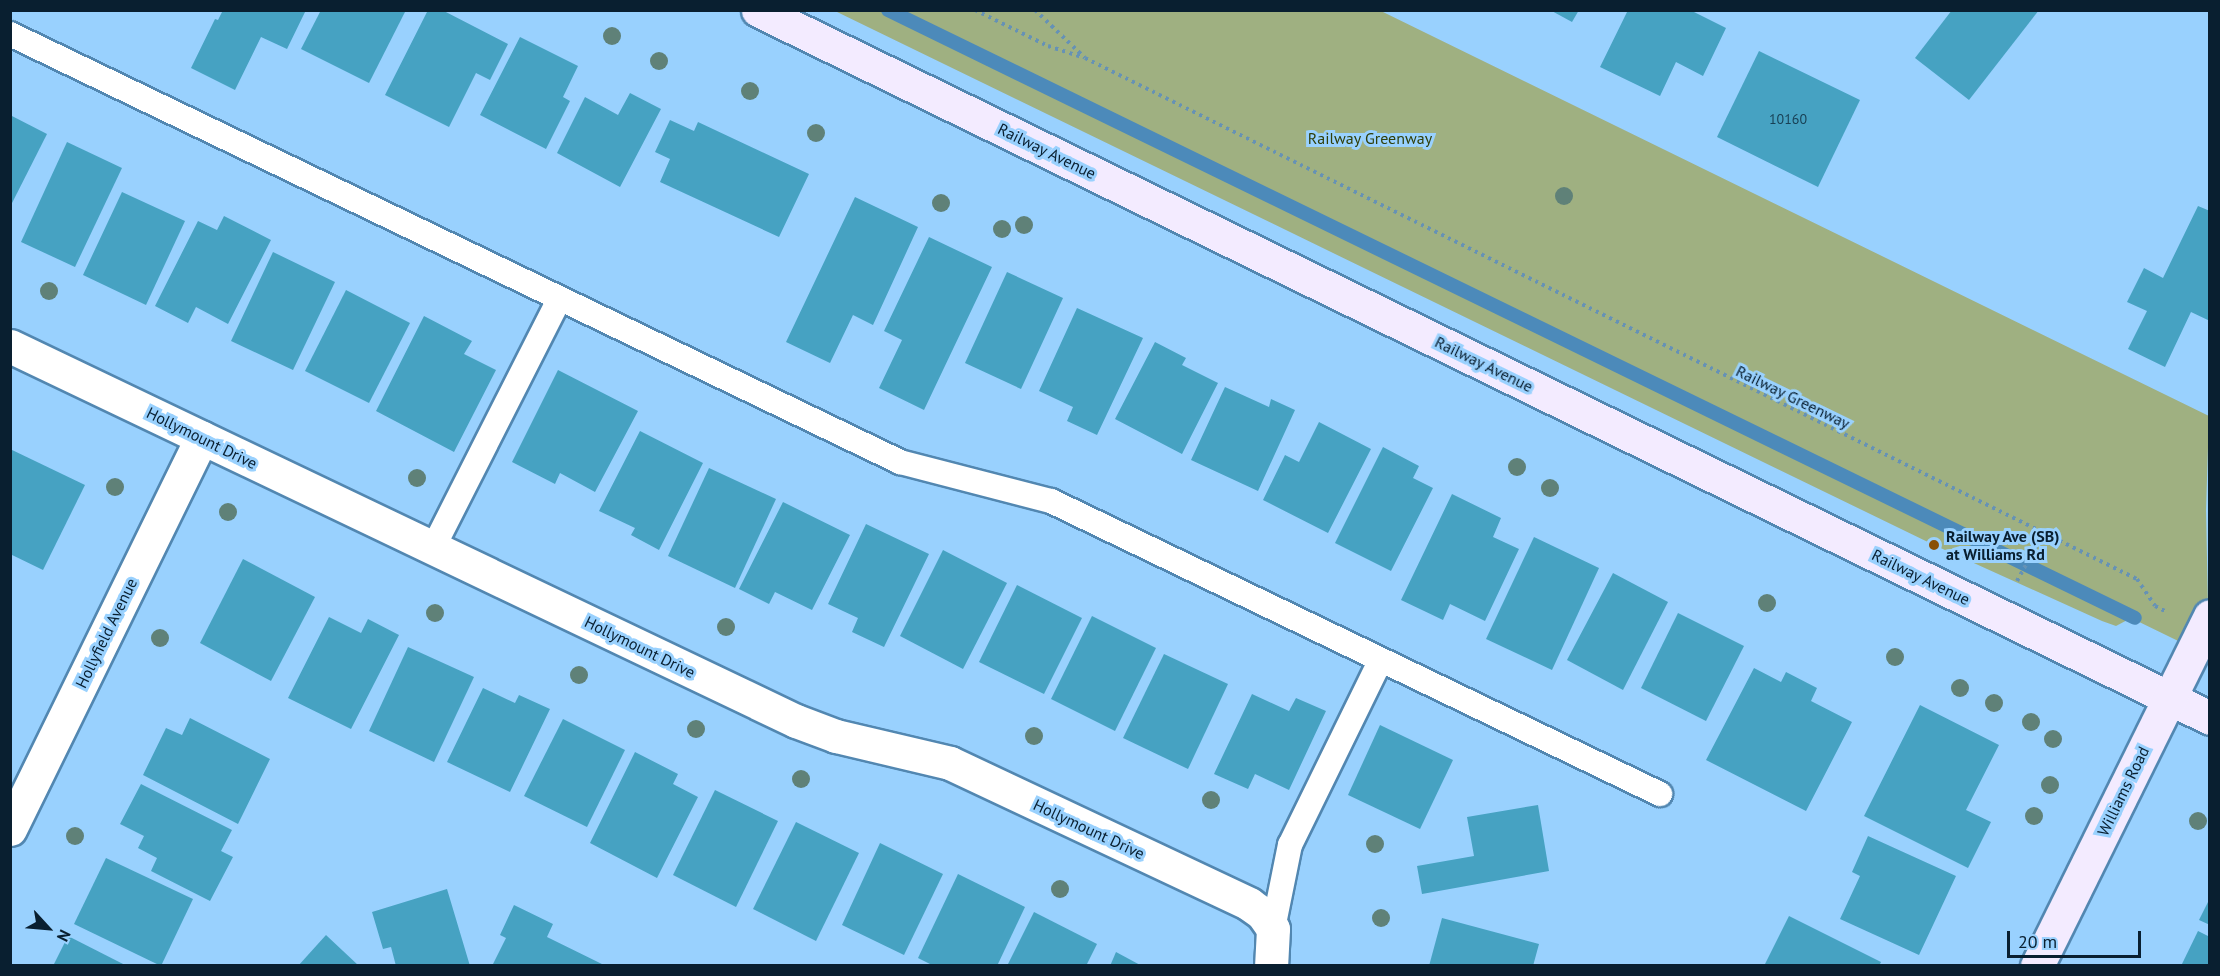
<!DOCTYPE html>
<style>
body{margin:0}
#map{position:relative;width:2220px;height:976px;overflow:hidden;background:#99d1fe;font-family:"PT Sans",sans-serif}
div>[style]{position:absolute}
[style*='--x']{left:calc(var(--x)*1px);top:calc(var(--y)*1px);width:calc(var(--w)*1px);rotate:calc(var(--a)*1deg)}
.green>*{inset:0;background:#9fb081}
.stream>*{height:14px;margin:-7px;padding:0 7px;transform-origin:7px;border-radius:7px;background:#4c8aba}
.building>*{inset:0;background:#46a2c2}
.path>*{height:4px;margin-top:-2px;transform-origin:0;background:repeating-linear-gradient(90deg,#6692b5 0 3px,transparent 0 7.5px)}
.roads{filter:drop-shadow(2px 0 #5287b1) drop-shadow(-2px 0 #5287b1) drop-shadow(0 2px #5287b1) drop-shadow(0 -2px #5287b1)}
.lane>*{height:24px;margin:-12px;padding:0 12px;transform-origin:12px;border-radius:12px;background:#fff}
.street>*{height:33px;margin:-16.5px;padding:0 16.5px;transform-origin:16.5px;border-radius:16.5px;background:#fff}
.secondary>*{height:33px;margin:-16.5px;padding:0 16.5px;transform-origin:16.5px;border-radius:16.5px;background:#f3ebff}
.trees>*{width:18px;height:18px;margin:-9px;border-radius:50%;background:#5f8178}
.dots>*{width:16px;height:16px;translate:-50% -50%;box-sizing:border-box;border:3px solid #99d1fe;border-radius:50%}
span{translate:-50% -50%;white-space:nowrap;text-align:center;line-height:1.15;-webkit-text-stroke:6px #99d1fe;paint-order:stroke}
.number-label{font-size:14px;color:#184054}
.number-label span{-webkit-text-stroke-width:0}
.park-label{font-size:16px;color:#303f0a}
.street-label{font-size:16px;color:#091f30}
.poi-label{font-size:16px;color:#091f30;font-weight:700}
.left{translate:0 -50%;text-align:left}
.frame{position:absolute;inset:0;border:12px solid #091f30;pointer-events:none}
.north{position:absolute;left:18px;top:898px;width:60px;height:60px;-webkit-text-stroke:4px #99d1fe;paint-order:stroke;rotate:116deg;font-size:16px;font-weight:700;line-height:24px;text-align:center;color:#091f30}
.north::after{content:'';display:block;margin:auto;width:21px;height:27px;background:#091f30;clip-path:polygon(50% 0,100% 100%,50% 72%,0 100%)}
.scale{position:absolute;left:2007px;top:931px;width:134px;height:27px;box-sizing:border-box;border:3px solid #091f30;border-top:0;padding-left:8px;font-size:18px;line-height:21px;white-space:nowrap;color:#091f30;-webkit-text-stroke:4px #99d1fe;paint-order:stroke}
</style>
<div id="map">
<div class="green">
<div style="clip-path:polygon(835px 11px,1381px 11px,2209px 416px,2206px 510px,2209px 656px,2131px 618px,2116px 626px,2102px 621px,1934px 545px)"></div>
</div>
<div class="stream">
<div style="--x:888;--y:10;--w:1387;--a:25.99"></div>
</div>
<div class="building">
<div style="clip-path:polygon(223px 10px,306px 10px,287px 49px,261px 37px,235px 90px,191px 68px,215px 19px,218px 20px)"></div>
<div style="clip-path:polygon(321px 10px,406px 10px,369px 83px,301px 49px)"></div>
<div style="clip-path:polygon(428px 10px,442px 10px,508px 44px,490px 80px,476px 73px,449px 127px,385px 95px)"></div>
<div style="clip-path:polygon(1550px 10px,1579px 10px,1572px 22px)"></div>
<div style="clip-path:polygon(1628px 10px,1690px 10px,1726px 28px,1703px 76px,1676px 62px,1660px 96px,1600px 67px)"></div>
<div style="clip-path:polygon(1952px 10px,2039px 10px,1969px 100px,1915px 58px)"></div>
<div style="clip-path:polygon(520px 37px,578px 66px,563px 97px,570px 101px,546px 149px,480px 115px)"></div>
<div style="clip-path:polygon(1759px 51px,1860px 100px,1818px 187px,1717px 137px)"></div>
<div style="clip-path:polygon(630px 93px,661px 109px,620px 187px,557px 153px,585px 97px,618px 115px)"></div>
<div style="clip-path:polygon(10px 115px,47px 134px,10px 207px)"></div>
<div style="clip-path:polygon(670px 120px,694px 131px,698px 122px,809px 174px,779px 237px,660px 182px,670px 159px,655px 152px)"></div>
<div style="clip-path:polygon(67px 142px,122px 168px,75px 267px,21px 242px)"></div>
<div style="clip-path:polygon(122px 192px,185px 221px,146px 305px,83px 275px)"></div>
<div style="clip-path:polygon(855px 197px,918px 227px,873px 325px,853px 315px,830px 363px,786px 342px)"></div>
<div style="clip-path:polygon(2198px 206px,2210px 211px,2210px 321px,2191px 312px,2165px 367px,2128px 349px,2147px 311px,2127px 302px,2144px 268px,2163px 278px)"></div>
<div style="clip-path:polygon(224px 216px,271px 240px,228px 324px,196px 307px,188px 323px,155px 306px,198px 221px,217px 230px)"></div>
<div style="clip-path:polygon(929px 237px,992px 267px,924px 410px,879px 388px,902px 340px,884px 331px)"></div>
<div style="clip-path:polygon(273px 252px,335px 282px,293px 370px,231px 341px)"></div>
<div style="clip-path:polygon(1007px 272px,1063px 298px,1021px 389px,965px 363px)"></div>
<div style="clip-path:polygon(346px 290px,410px 323px,369px 403px,305px 371px)"></div>
<div style="clip-path:polygon(1077px 308px,1143px 338px,1097px 435px,1067px 421px,1073px 407px,1039px 391px)"></div>
<div style="clip-path:polygon(424px 316px,472px 341px,464px 354px,496px 370px,454px 452px,376px 411px)"></div>
<div style="clip-path:polygon(1155px 342px,1186px 358px,1182px 365px,1218px 383px,1182px 454px,1115px 419px)"></div>
<div style="clip-path:polygon(558px 370px,638px 411px,595px 492px,560px 473px,555px 484px,512px 462px)"></div>
<div style="clip-path:polygon(1225px 387px,1269px 407px,1271px 399px,1295px 410px,1258px 491px,1191px 460px)"></div>
<div style="clip-path:polygon(1319px 422px,1371px 449px,1328px 533px,1263px 500px,1285px 455px,1299px 462px)"></div>
<div style="clip-path:polygon(640px 431px,703px 463px,659px 550px,631px 535px,635px 528px,599px 511px)"></div>
<div style="clip-path:polygon(1383px 447px,1419px 466px,1413px 478px,1433px 488px,1391px 571px,1335px 543px)"></div>
<div style="clip-path:polygon(10px 449px,85px 485px,43px 570px,10px 554px)"></div>
<div style="clip-path:polygon(709px 468px,776px 499px,735px 588px,668px 556px)"></div>
<div style="clip-path:polygon(1452px 494px,1501px 518px,1493px 537px,1519px 549px,1485px 621px,1450px 604px,1443px 620px,1401px 600px)"></div>
<div style="clip-path:polygon(783px 502px,850px 535px,812px 610px,775px 592px,769px 604px,739px 589px)"></div>
<div style="clip-path:polygon(866px 524px,929px 554px,884px 647px,852px 632px,858px 618px,828px 604px)"></div>
<div style="clip-path:polygon(1534px 537px,1599px 568px,1552px 670px,1486px 639px)"></div>
<div style="clip-path:polygon(943px 550px,1007px 583px,963px 669px,900px 636px)"></div>
<div style="clip-path:polygon(243px 559px,315px 597px,271px 681px,200px 643px)"></div>
<div style="clip-path:polygon(1613px 573px,1668px 602px,1623px 690px,1567px 660px)"></div>
<div style="clip-path:polygon(1017px 585px,1082px 618px,1044px 694px,979px 662px)"></div>
<div style="clip-path:polygon(1678px 613px,1744px 646px,1706px 721px,1641px 688px)"></div>
<div style="clip-path:polygon(1092px 616px,1156px 648px,1115px 731px,1051px 699px)"></div>
<div style="clip-path:polygon(329px 617px,361px 633px,368px 619px,399px 635px,351px 729px,288px 698px)"></div>
<div style="clip-path:polygon(408px 647px,474px 677px,434px 762px,369px 731px)"></div>
<div style="clip-path:polygon(1164px 654px,1228px 684px,1188px 769px,1123px 738px)"></div>
<div style="clip-path:polygon(1754px 668px,1781px 682px,1786px 672px,1817px 688px,1811px 701px,1852px 722px,1806px 811px,1706px 760px)"></div>
<div style="clip-path:polygon(483px 688px,515px 703px,519px 695px,550px 709px,510px 792px,447px 762px)"></div>
<div style="clip-path:polygon(1252px 694px,1289px 711px,1296px 698px,1326px 711px,1289px 790px,1255px 774px,1248px 789px,1214px 774px)"></div>
<div style="clip-path:polygon(1920px 705px,1999px 745px,1966px 810px,1991px 822px,1968px 868px,1864px 816px)"></div>
<div style="clip-path:polygon(190px 718px,270px 759px,238px 824px,143px 775px,166px 728px,182px 735px)"></div>
<div style="clip-path:polygon(563px 719px,625px 750px,587px 827px,524px 796px)"></div>
<div style="clip-path:polygon(1380px 725px,1453px 760px,1420px 829px,1348px 795px)"></div>
<div style="clip-path:polygon(635px 752px,678px 774px,673px 784px,698px 797px,657px 878px,590px 843px)"></div>
<div style="clip-path:polygon(141px 784px,232px 830px,221px 851px,233px 857px,210px 901px,151px 871px,157px 858px,138px 848px,144px 836px,120px 824px)"></div>
<div style="clip-path:polygon(715px 790px,778px 821px,736px 907px,673px 875px)"></div>
<div style="clip-path:polygon(1538px 805px,1549px 871px,1422px 894px,1417px 866px,1474px 856px,1467px 817px)"></div>
<div style="clip-path:polygon(796px 822px,859px 853px,816px 941px,753px 909px)"></div>
<div style="clip-path:polygon(1868px 836px,1956px 876px,1919px 955px,1840px 919px,1860px 876px,1852px 872px)"></div>
<div style="clip-path:polygon(880px 843px,943px 874px,904px 955px,842px 925px)"></div>
<div style="clip-path:polygon(106px 858px,193px 899px,161px 966px,74px 924px)"></div>
<div style="clip-path:polygon(958px 874px,1025px 907px,997px 966px,934px 966px,918px 958px)"></div>
<div style="clip-path:polygon(447px 889px,470px 966px,396px 966px,391px 947px,383px 949px,372px 912px)"></div>
<div style="clip-path:polygon(2210px 898px,2210px 925px,2199px 920px)"></div>
<div style="clip-path:polygon(514px 905px,553px 924px,547px 937px,606px 966px,492px 966px,506px 938px,500px 935px)"></div>
<div style="clip-path:polygon(1034px 912px,1097px 944px,1086px 966px,1007px 966px)"></div>
<div style="clip-path:polygon(1789px 916px,1881px 962px,1879px 966px,1764px 966px)"></div>
<div style="clip-path:polygon(1442px 918px,1539px 944px,1533px 966px,1429px 966px)"></div>
<div style="clip-path:polygon(2198px 931px,2210px 937px,2210px 966px,2181px 966px)"></div>
<div style="clip-path:polygon(326px 935px,359px 966px,298px 966px)"></div>
<div style="clip-path:polygon(68px 936px,127px 966px,53px 966px)"></div>
<div style="clip-path:polygon(1116px 952px,1142px 966px,1110px 966px)"></div>
</div>
<div class="path">
<div style="--x:975;--y:10;--w:81;--a:26.3"></div>
<div style="--x:1048;--y:46;--w:35;--a:18"></div>
<div style="--x:1035;--y:10;--w:69;--a:43.8"></div>
<div style="--x:1085;--y:58;--w:1174;--a:26.35"></div>
<div style="--x:2137;--y:579;--w:32;--a:56"></div>
<div style="--x:2155;--y:606;--w:13;--a:27"></div>
<div style="--x:2017;--y:581;--w:54;--a:-61"></div>
</div>
<div class="roads">
<div class="lane">
<div style="--x:10;--y:34;--w:988;--a:25.68"></div>
<div style="--x:900;--y:462;--w:156;--a:14.5"></div>
<div style="--x:1051;--y:501;--w:676;--a:25.69"></div>
<div style="--x:433;--y:548;--w:278;--a:-63.1"></div>
<div style="--x:1273;--y:929;--w:86;--a:-78.6"></div>
<div style="--x:1290;--y:845;--w:205;--a:-63.9"></div>
</div>
<div class="street">
<div style="--x:10;--y:346;--w:871;--a:25.51"></div>
<div style="--x:796;--y:721;--w:43;--a:20.6"></div>
<div style="--x:836;--y:736;--w:117;--a:13.3"></div>
<div style="--x:950;--y:763;--w:331;--a:25.2"></div>
<div style="--x:1249;--y:904;--w:16;--a:35"></div>
<div style="--x:1262;--y:913;--w:19;--a:55"></div>
<div style="--x:1273;--y:929;--w:37;--a:93"></div>
<div style="--x:10;--y:829;--w:436;--a:-63.9"></div>
</div>
<div class="secondary">
<div style="--x:758;--y:10;--w:1615;--a:25.99"></div>
<div style="--x:2037;--y:966;--w:390;--a:-63.7"></div>
</div>
</div>
<div class="trees">
<div style="left:612px;top:36px"></div>
<div style="left:659px;top:61px"></div>
<div style="left:750px;top:91px"></div>
<div style="left:816px;top:133px"></div>
<div style="left:1564px;top:196px"></div>
<div style="left:941px;top:203px"></div>
<div style="left:1024px;top:225px"></div>
<div style="left:1002px;top:229px"></div>
<div style="left:49px;top:291px"></div>
<div style="left:1517px;top:467px"></div>
<div style="left:417px;top:478px"></div>
<div style="left:115px;top:487px"></div>
<div style="left:1550px;top:488px"></div>
<div style="left:228px;top:512px"></div>
<div style="left:1767px;top:603px"></div>
<div style="left:435px;top:613px"></div>
<div style="left:726px;top:627px"></div>
<div style="left:160px;top:638px"></div>
<div style="left:1895px;top:657px"></div>
<div style="left:579px;top:675px"></div>
<div style="left:1960px;top:688px"></div>
<div style="left:1994px;top:703px"></div>
<div style="left:2031px;top:722px"></div>
<div style="left:696px;top:729px"></div>
<div style="left:1034px;top:736px"></div>
<div style="left:2053px;top:739px"></div>
<div style="left:801px;top:779px"></div>
<div style="left:2050px;top:785px"></div>
<div style="left:1211px;top:800px"></div>
<div style="left:2034px;top:816px"></div>
<div style="left:2198px;top:821px"></div>
<div style="left:75px;top:836px"></div>
<div style="left:1375px;top:844px"></div>
<div style="left:1060px;top:889px"></div>
<div style="left:1381px;top:918px"></div>
</div>
<div class="dots">
<div style="left:1934px;top:545px;background:#895005"></div>
</div>
<div class="number-label">
<span style="left:1788px;top:119px">10160</span>
</div>
<div class="park-label">
<span style="left:1370px;top:138px">Railway Greenway</span>
</div>
<div class="street-label">
<span style="left:1047px;top:151px;rotate:26deg">Railway Avenue</span>
<span style="left:1484px;top:364px;rotate:26deg">Railway Avenue</span>
<span style="left:1793px;top:397px;rotate:26deg">Railway Greenway</span>
<span style="left:202px;top:438px;rotate:26deg">Hollymount Drive</span>
<span style="left:1921px;top:577px;rotate:26deg">Railway Avenue</span>
<span style="left:106px;top:633px;rotate:-64deg">Hollyfield Avenue</span>
<span style="left:640px;top:647px;rotate:26deg">Hollymount Drive</span>
<span style="left:2123px;top:791px;rotate:-64deg">Williams Road</span>
<span style="left:1089px;top:829px;rotate:25deg">Hollymount Drive</span>
</div>
<div class="poi-label">
<span class="left" style="left:1946px;top:545px">Railway Ave (SB)<br>at Williams Rd</span>
</div>
<div class="frame"></div>
<div class="north">N</div>
<div class="scale">20 m</div>
</div>
